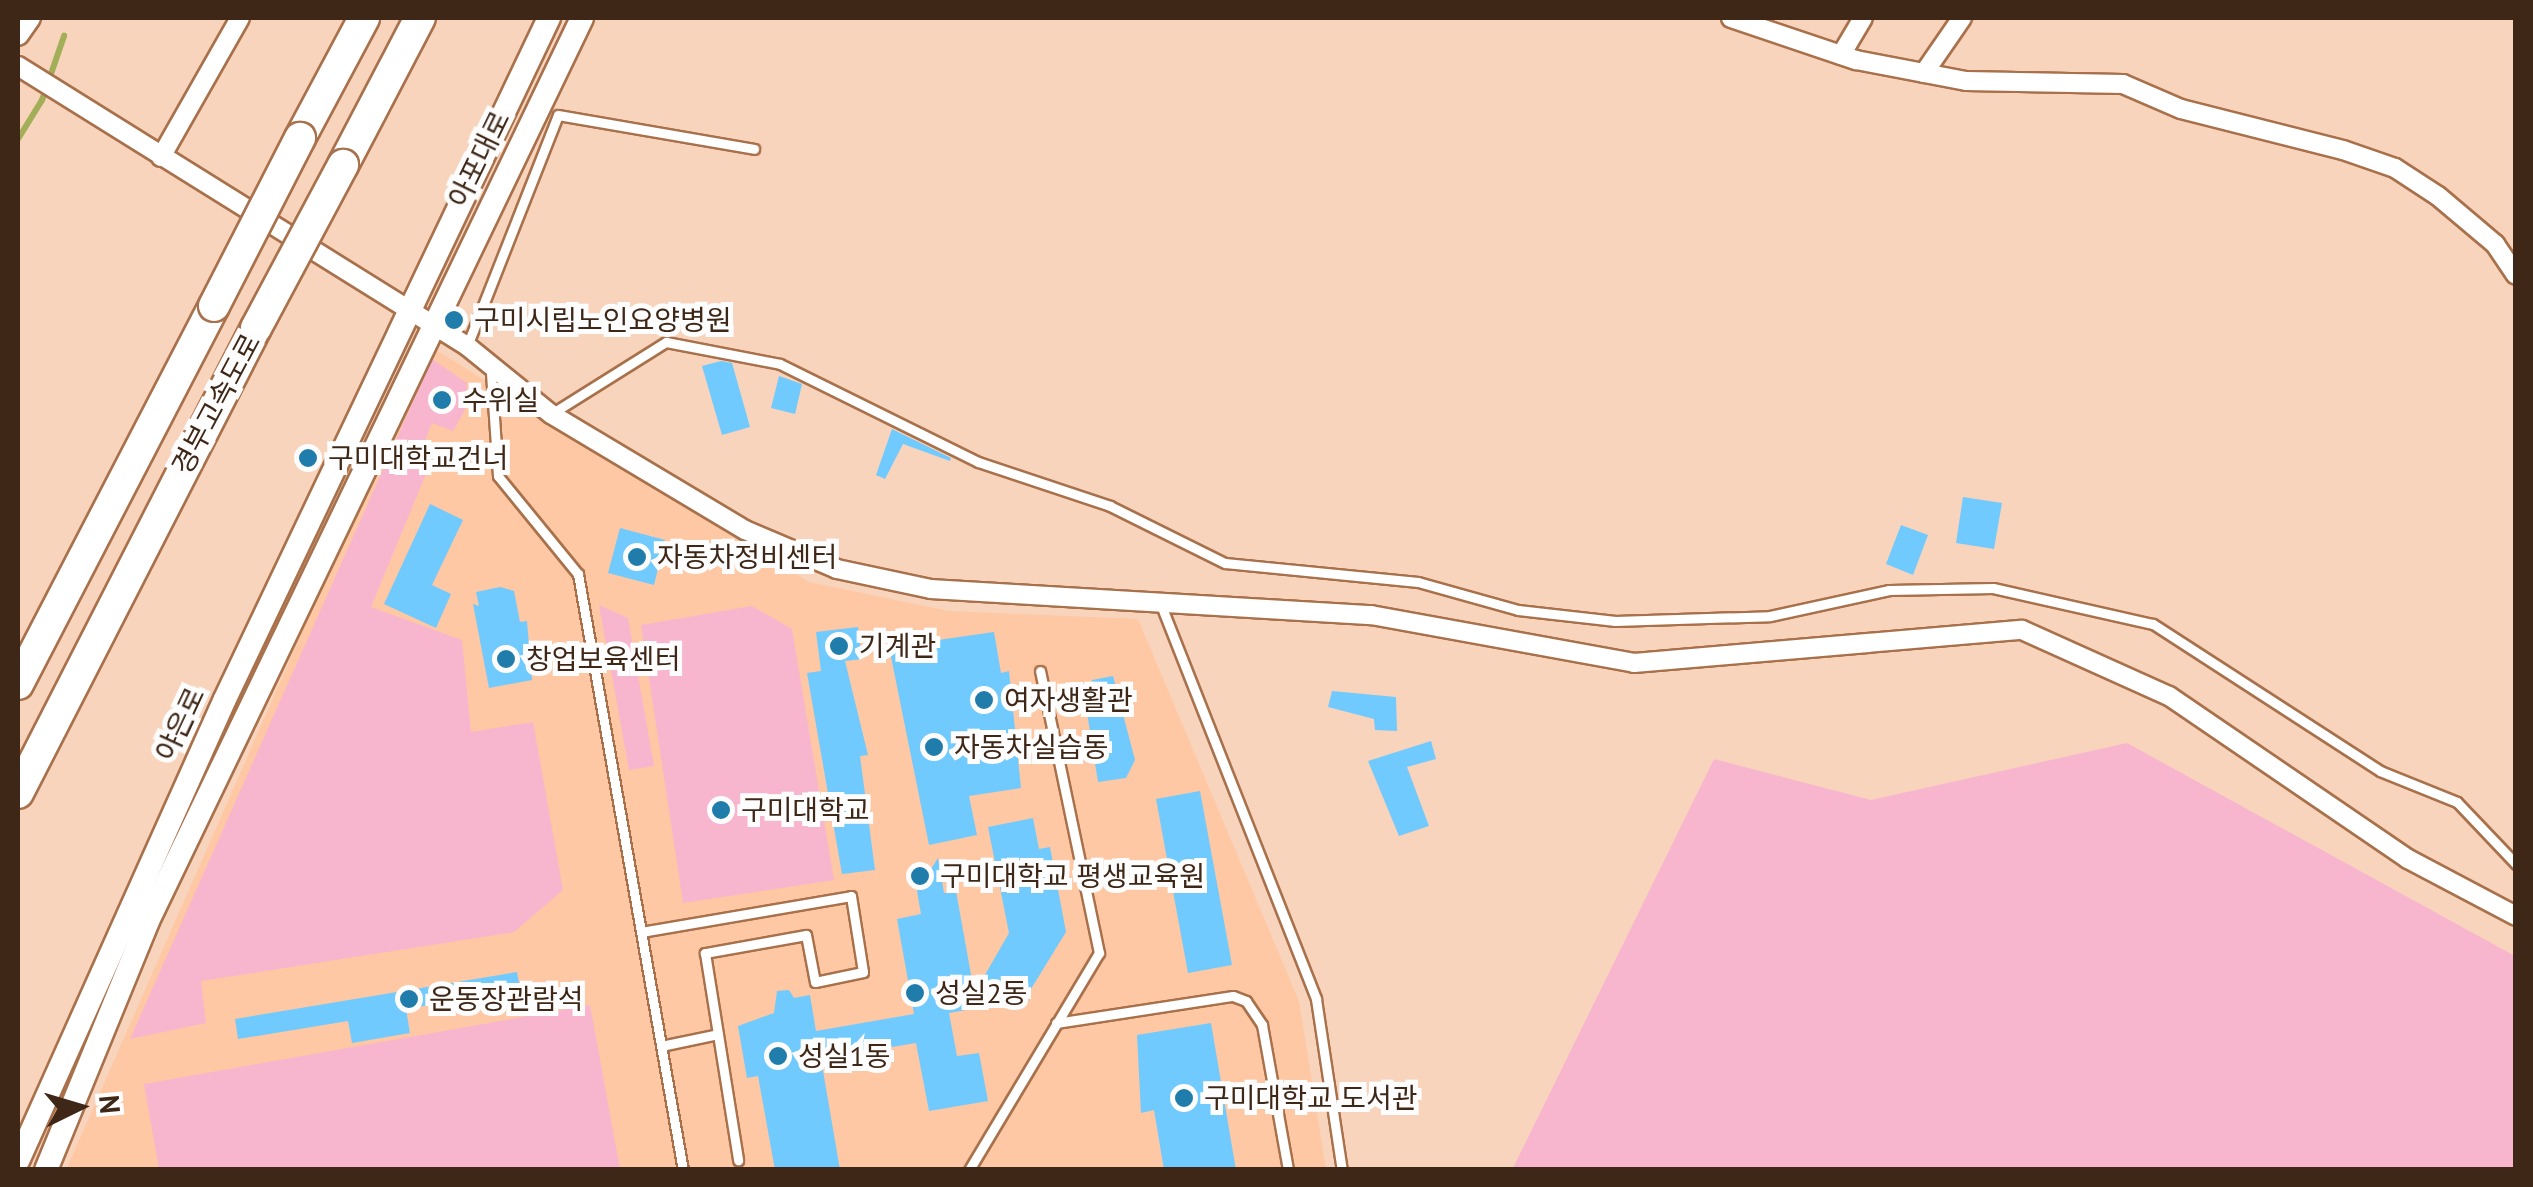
<!DOCTYPE html>
<meta charset="utf-8">
<style>
body{margin:0}
#map{position:relative;width:2533px;height:1187px;overflow:hidden;background:#f9d4bc;font-family:"PT Sans","Noto Sans KR",sans-serif}
div>[style]{position:absolute}
[style*='--x']{left:calc(var(--x)*1px);top:calc(var(--y)*1px);width:calc(var(--w)*1px);rotate:calc(var(--a)*1deg)}
.built>*{inset:0;background:#fdc8a3}
.green>*{inset:0;background:#f8b6ce}
.stream>*{height:6px;margin:-3px;padding:0 3px;transform-origin:3px;border-radius:3px;background:#a3af58}
.building>*{inset:0;background:#70cafe}
.roads{filter:drop-shadow(2px 0 #a8714b) drop-shadow(-2px 0 #a8714b) drop-shadow(0 2px #a8714b) drop-shadow(0 -2px #a8714b)}
.service>*{height:9px;margin:-4.5px;padding:0 4.5px;transform-origin:4.5px;border-radius:4.5px;background:#fff}
.minor>*{height:18px;margin:-9px;padding:0 9px;transform-origin:9px;border-radius:9px;background:#fff}
.tertiary>*{height:20px;margin:-10px;padding:0 10px;transform-origin:10px;border-radius:10px;background:#fff}
.secondary>*{height:22px;margin:-11px;padding:0 11px;transform-origin:11px;border-radius:11px;background:#fff}
.motorway>*{height:30px;margin:-15px;padding:0 15px;transform-origin:15px;border-radius:15px;background:#fff}
.bridges{filter:drop-shadow(2px 0 #a8714b) drop-shadow(-2px 0 #a8714b) drop-shadow(0 2px #a8714b) drop-shadow(0 -2px #a8714b)}
.motorway-bridge>*{height:30px;margin:-15px;padding:0 15px;transform-origin:15px;border-radius:15px;background:#fff}
.dots>*{width:28px;height:28px;translate:-50% -50%;box-sizing:border-box;border:5px solid #fdfdfd;border-radius:50%}
span{translate:-50% -50%;white-space:nowrap;text-align:center;line-height:1.15;-webkit-text-stroke:10px #fdfdfd;paint-order:stroke}
.street-label{font-size:28px;color:#3e2717}
.poi-label{font-size:28px;color:#3e2717}
.left{translate:0 -50%;text-align:left}
.frame{position:absolute;inset:0;border:20px solid #3e2717;pointer-events:none}
.north{position:absolute;left:30px;top:1057px;width:100px;height:100px;-webkit-text-stroke:8px #fdfdfd;paint-order:stroke;rotate:85deg;font-size:28px;font-weight:700;line-height:40px;text-align:center;color:#3e2717}
.north::after{content:'';display:block;margin:auto;width:35px;height:45px;background:#3e2717;clip-path:polygon(50% 0,100% 100%,50% 72%,0 100%)}
</style>
<div id="map">
<div class="built">
<div style="clip-path:polygon(428px 345px,809px 582px,949px 611px,1138px 619px,1299px 1001px,1326px 1169px,66px 1170px)"></div>
</div>
<div class="green">
<div style="clip-path:polygon(432px 359px,467px 383px,465px 410px,453px 431px,432px 423px,418px 459px,428px 469px,371px 607px,462px 640px,471px 732px,533px 722px,563px 890px,514px 932px,201px 981px,206px 1023px,130px 1039px)"></div>
<div style="clip-path:polygon(599px 605px,628px 618px,654px 766px,629px 770px)"></div>
<div style="clip-path:polygon(752px 606px,792px 629px,834px 880px,683px 903px,641px 625px)"></div>
<div style="clip-path:polygon(2127px 743px,2515px 956px,2515px 1169px,1513px 1168px,1714px 759px,1871px 800px)"></div>
<div style="clip-path:polygon(590px 1005px,620px 1169px,159px 1169px,144px 1084px)"></div>
</div>
<div class="stream">
<div style="--x:18;--y:139;--w:46;--a:-58.4"></div>
<div style="--x:42;--y:100;--w:68;--a:-71"></div>
</div>
<div class="building">
<div style="clip-path:polygon(721px 361px,732px 363px,750px 427px,722px 435px,702px 366px)"></div>
<div style="clip-path:polygon(779px 376px,802px 384px,795px 414px,771px 408px)"></div>
<div style="clip-path:polygon(892px 429px,951px 458px,950px 461px,903px 444px,885px 479px,876px 475px)"></div>
<div style="clip-path:polygon(1963px 497px,2002px 503px,1994px 549px,1956px 543px)"></div>
<div style="clip-path:polygon(430px 504px,463px 520px,432px 585px,451px 594px,436px 628px,384px 604px)"></div>
<div style="clip-path:polygon(1901px 525px,1928px 535px,1913px 575px,1886px 564px)"></div>
<div style="clip-path:polygon(620px 528px,665px 540px,654px 585px,608px 573px)"></div>
<div style="clip-path:polygon(500px 587px,514px 591px,520px 622px,527px 621px,532px 680px,489px 688px,473px 604px,479px 606px,476px 592px)"></div>
<div style="clip-path:polygon(858px 627px,862px 659px,845px 661px,868px 755px,860px 756px,875px 870px,842px 874px,807px 673px,821px 671px,816px 632px)"></div>
<div style="clip-path:polygon(994px 632px,1001px 673px,1009px 671px,1021px 788px,969px 796px,977px 835px,929px 845px,889px 647px)"></div>
<div style="clip-path:polygon(1113px 676px,1135px 760px,1126px 778px,1098px 782px,1086px 706px,1096px 704px,1092px 680px)"></div>
<div style="clip-path:polygon(1332px 691px,1396px 697px,1397px 731px,1375px 730px,1374px 719px,1328px 707px)"></div>
<div style="clip-path:polygon(1431px 741px,1436px 759px,1407px 767px,1429px 826px,1399px 836px,1368px 761px)"></div>
<div style="clip-path:polygon(1200px 791px,1232px 965px,1188px 973px,1156px 799px)"></div>
<div style="clip-path:polygon(1033px 818px,1039px 849px,1050px 847px,1066px 932px,1018px 1010px,978px 987px,1009px 933px,988px 827px)"></div>
<div style="clip-path:polygon(938px 858px,944px 893px,956px 891px,977px 1008px,949px 1013px,957px 1056px,979px 1053px,988px 1101px,929px 1111px,916px 1043px,821px 1059px,840px 1170px,775px 1170px,758px 1076px,747px 1078px,738px 1026px,774px 1013px,777px 991px,789px 990px,794px 998px,810px 995px,816px 1031px,914px 1014px,897px 919px,921px 914px,917px 891px)"></div>
<div style="clip-path:polygon(517px 972px,520px 989px,406px 1009px,410px 1033px,352px 1043px,348px 1021px,238px 1039px,235px 1019px)"></div>
<div style="clip-path:polygon(1211px 1023px,1236px 1170px,1164px 1170px,1154px 1110px,1141px 1113px,1137px 1035px)"></div>
</div>
<div class="roads">
<div class="service">
<div style="--x:467;--y:346;--w:248;--a:-68.5"></div>
<div style="--x:558;--y:115;--w:199;--a:9.8"></div>
<div style="--x:491;--y:373;--w:103;--a:86.1"></div>
<div style="--x:498;--y:476;--w:127;--a:50.8"></div>
<div style="--x:578;--y:574;--w:605;--a:80.01"></div>
<div style="--x:551;--y:414;--w:136;--a:-32.1"></div>
<div style="--x:666;--y:342;--w:116;--a:10.9"></div>
<div style="--x:780;--y:364;--w:221;--a:26.3"></div>
<div style="--x:978;--y:462;--w:139;--a:18.4"></div>
<div style="--x:1110;--y:506;--w:128;--a:26.4"></div>
<div style="--x:1225;--y:563;--w:194;--a:5.6"></div>
<div style="--x:1418;--y:582;--w:104;--a:15.6"></div>
<div style="--x:1518;--y:610;--w:98;--a:6.5"></div>
<div style="--x:1615;--y:621;--w:155;--a:-1.8"></div>
<div style="--x:1770;--y:616;--w:122;--a:-12.3"></div>
<div style="--x:1889;--y:590;--w:104;--a:-1.1"></div>
<div style="--x:1993;--y:588;--w:164;--a:12.7"></div>
<div style="--x:2153;--y:624;--w:270;--a:32.9"></div>
<div style="--x:2380;--y:771;--w:83;--a:21.9"></div>
<div style="--x:2457;--y:802;--w:86;--a:46.4"></div>
<div style="--x:1161;--y:605;--w:423;--a:68.5"></div>
<div style="--x:1316;--y:999;--w:173;--a:81.4"></div>
<div style="--x:641;--y:932;--w:213;--a:-9.7"></div>
<div style="--x:851;--y:896;--w:77;--a:81"></div>
<div style="--x:863;--y:972;--w:49;--a:168.2"></div>
<div style="--x:815;--y:982;--w:48;--a:-100.8"></div>
<div style="--x:806;--y:935;--w:103;--a:169.9"></div>
<div style="--x:705;--y:953;--w:210;--a:80.9"></div>
<div style="--x:1056;--y:1023;--w:179;--a:-8.7"></div>
<div style="--x:1233;--y:996;--w:14;--a:21"></div>
<div style="--x:1246;--y:1001;--w:29;--a:56"></div>
<div style="--x:1262;--y:1025;--w:147;--a:79.8"></div>
<div style="--x:661;--y:1046;--w:58;--a:-11.9"></div>
<div style="--x:969;--y:1170;--w:253;--a:-59.1"></div>
<div style="--x:1099;--y:953;--w:288;--a:-101.8"></div>
</div>
<div class="minor">
<div style="--x:1731;--y:18;--w:132;--a:18.6"></div>
<div style="--x:1856;--y:60;--w:112;--a:10.8"></div>
<div style="--x:1966;--y:81;--w:157;--a:1.1"></div>
<div style="--x:2123;--y:84;--w:63;--a:23.3"></div>
<div style="--x:2181;--y:109;--w:167;--a:14.2"></div>
<div style="--x:2343;--y:150;--w:55;--a:19.1"></div>
<div style="--x:2395;--y:168;--w:51;--a:33.1"></div>
<div style="--x:2438;--y:196;--w:75;--a:40.1"></div>
<div style="--x:2495;--y:244;--w:37;--a:56"></div>
<div style="--x:1841;--y:55;--w:43;--a:-59.3"></div>
<div style="--x:18;--y:66;--w:529;--a:31.95"></div>
<div style="--x:467;--y:346;--w:108;--a:39"></div>
<div style="--x:551;--y:414;--w:226;--a:30.9"></div>
<div style="--x:745;--y:530;--w:100;--a:23"></div>
<div style="--x:837;--y:569;--w:96;--a:12"></div>
<div style="--x:931;--y:589;--w:441;--a:3.4"></div>
<div style="--x:1371;--y:615;--w:267;--a:10.3"></div>
<div style="--x:1634;--y:663;--w:389;--a:-4.9"></div>
<div style="--x:2022;--y:630;--w:161;--a:24.2"></div>
<div style="--x:2169;--y:696;--w:289;--a:34.3"></div>
<div style="--x:2408;--y:859;--w:122;--a:27.8"></div>
<div style="--x:1924;--y:73;--w:67;--a:-55.4"></div>
<div style="--x:161;--y:157;--w:160;--a:-60.4"></div>
</div>
<div class="tertiary">
<div style="--x:18;--y:35;--w:21;--a:-55"></div>
</div>
<div class="secondary">
<div style="--x:18;--y:1161;--w:506;--a:-65.87"></div>
<div style="--x:225;--y:699;--w:754;--a:-64.56"></div>
<div style="--x:46;--y:1170;--w:269;--a:-67.7"></div>
<div style="--x:148;--y:921;--w:1002;--a:-64.33"></div>
</div>
<div class="motorway">
<div style="--x:300;--y:138;--w:136;--a:-61.9"></div>
<div style="--x:343;--y:165;--w:166;--a:-62.4"></div>
<div style="--x:18;--y:684;--w:426;--a:-62.6"></div>
<div style="--x:18;--y:793;--w:522;--a:-62.9"></div>
</div>
</div>
<div class="bridges">
<div class="motorway-bridge">
<div style="--x:214;--y:306;--w:189;--a:-62.9"></div>
<div style="--x:256;--y:328;--w:185;--a:-61.9"></div>
</div>
</div>
<div class="dots">
<div style="left:454px;top:320px;background:#207caa"></div>
<div style="left:442px;top:400px;background:#207caa"></div>
<div style="left:308px;top:458px;background:#207caa"></div>
<div style="left:637px;top:557px;background:#207caa"></div>
<div style="left:839px;top:646px;background:#207caa"></div>
<div style="left:506px;top:659px;background:#207caa"></div>
<div style="left:984px;top:700px;background:#207caa"></div>
<div style="left:934px;top:747px;background:#207caa"></div>
<div style="left:721px;top:810px;background:#207caa"></div>
<div style="left:920px;top:876px;background:#207caa"></div>
<div style="left:915px;top:993px;background:#207caa"></div>
<div style="left:409px;top:999px;background:#207caa"></div>
<div style="left:778px;top:1056px;background:#207caa"></div>
<div style="left:1184px;top:1098px;background:#207caa"></div>
</div>
<div class="street-label">
<span style="left:479px;top:159px;rotate:-64deg">아포대로</span>
<span style="left:216px;top:404px;rotate:-62deg">경부고속도로</span>
<span style="left:180px;top:724px;rotate:-65deg">야은로</span>
</div>
<div class="poi-label">
<span class="left" style="left:474px;top:320px">구미시립노인요양병원</span>
<span class="left" style="left:462px;top:400px">수위실</span>
<span class="left" style="left:328px;top:458px">구미대학교건너</span>
<span class="left" style="left:657px;top:557px">자동차정비센터</span>
<span class="left" style="left:859px;top:646px">기계관</span>
<span class="left" style="left:526px;top:659px">창업보육센터</span>
<span class="left" style="left:1004px;top:700px">여자생활관</span>
<span class="left" style="left:954px;top:747px">자동차실습동</span>
<span class="left" style="left:741px;top:810px">구미대학교</span>
<span class="left" style="left:940px;top:876px">구미대학교 평생교육원</span>
<span class="left" style="left:935px;top:993px">성실2동</span>
<span class="left" style="left:429px;top:999px">운동장관람석</span>
<span class="left" style="left:798px;top:1056px">성실1동</span>
<span class="left" style="left:1204px;top:1098px">구미대학교 도서관</span>
</div>
<div class="frame"></div>
<div class="north">N</div>
</div>
